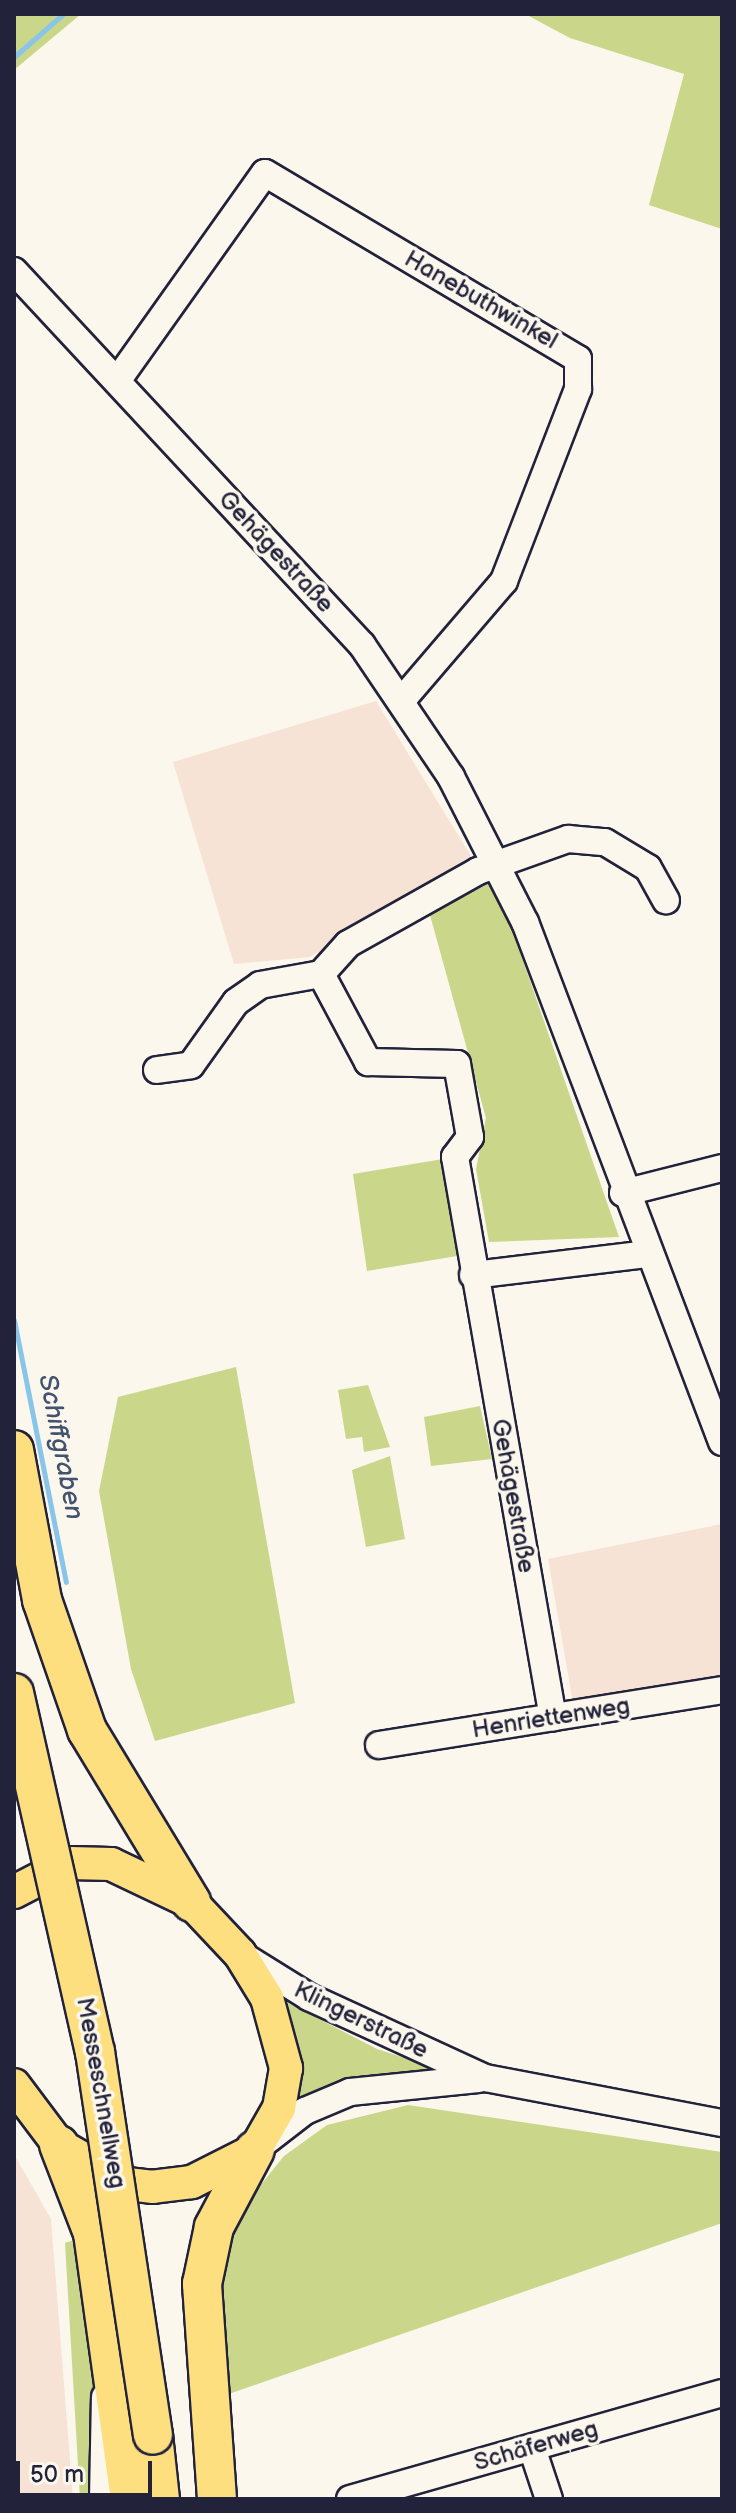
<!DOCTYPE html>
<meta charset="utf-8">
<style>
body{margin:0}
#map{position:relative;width:736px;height:2513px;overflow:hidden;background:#fbf7ec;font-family:"Balsamiq Sans",sans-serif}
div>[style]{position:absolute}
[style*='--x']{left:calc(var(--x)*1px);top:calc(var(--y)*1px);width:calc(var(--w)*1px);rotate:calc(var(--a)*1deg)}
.built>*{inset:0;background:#f6e3d5}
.green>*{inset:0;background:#cad689}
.stream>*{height:5px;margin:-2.5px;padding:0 2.5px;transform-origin:2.5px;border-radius:2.5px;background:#88c5e8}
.roads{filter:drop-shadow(2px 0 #22223b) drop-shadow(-2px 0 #22223b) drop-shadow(0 2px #22223b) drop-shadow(0 -2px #22223b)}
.minor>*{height:26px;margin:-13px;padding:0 13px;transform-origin:13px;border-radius:13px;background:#fbf7ec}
.major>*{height:32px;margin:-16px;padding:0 16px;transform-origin:16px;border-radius:16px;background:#fedf80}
.highway>*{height:38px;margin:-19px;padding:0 19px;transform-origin:19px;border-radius:19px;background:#fedf80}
.bridges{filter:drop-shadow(2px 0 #22223b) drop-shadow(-2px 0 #22223b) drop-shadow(0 2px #22223b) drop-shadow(0 -2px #22223b)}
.highway-bridge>*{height:38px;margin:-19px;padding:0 19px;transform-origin:19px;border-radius:19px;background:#fedf80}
span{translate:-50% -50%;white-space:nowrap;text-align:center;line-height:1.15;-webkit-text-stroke:7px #fbf7ec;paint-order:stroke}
.street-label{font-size:24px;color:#22223b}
.water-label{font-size:26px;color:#41536f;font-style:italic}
.frame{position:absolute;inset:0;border:16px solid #22223b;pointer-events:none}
.scale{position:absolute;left:16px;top:2461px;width:136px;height:36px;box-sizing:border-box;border:4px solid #22223b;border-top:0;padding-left:10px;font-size:24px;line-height:28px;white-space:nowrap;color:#22223b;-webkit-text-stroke:6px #fbf7ec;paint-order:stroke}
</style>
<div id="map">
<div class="built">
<div style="clip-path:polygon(376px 701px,474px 861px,310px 957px,234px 964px,173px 762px)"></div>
<div style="clip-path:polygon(722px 1524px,722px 1679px,573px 1703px,548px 1559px)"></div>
<div style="clip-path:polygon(14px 2154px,51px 2219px,73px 2499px,14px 2499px)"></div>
</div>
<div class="green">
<div style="clip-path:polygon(14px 14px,81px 14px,14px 70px)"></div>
<div style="clip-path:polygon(525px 14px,722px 14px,722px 229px,649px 205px,684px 74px,570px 38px)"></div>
<div style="clip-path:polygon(495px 880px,619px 1237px,489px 1242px,476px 1169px,486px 1118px,430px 915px)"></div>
<div style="clip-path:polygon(455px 1157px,469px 1254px,367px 1271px,353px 1174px)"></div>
<div style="clip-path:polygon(236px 1367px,295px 1703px,155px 1741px,131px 1669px,99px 1491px,118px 1397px)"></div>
<div style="clip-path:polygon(368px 1385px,390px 1447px,364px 1452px,362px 1437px,346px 1439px,338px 1390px)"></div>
<div style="clip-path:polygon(480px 1406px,492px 1459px,431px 1466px,424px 1417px)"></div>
<div style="clip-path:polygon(390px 1456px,405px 1539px,366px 1547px,352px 1470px)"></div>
<div style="clip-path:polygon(284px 2001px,377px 2049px,445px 2071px,353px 2077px,295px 2106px,300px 2069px)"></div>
<div style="clip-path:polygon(408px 2105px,722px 2152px,722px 2223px,226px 2395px,219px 2306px,224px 2255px,239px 2212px,284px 2156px,327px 2125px)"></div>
<div style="clip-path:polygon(80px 2238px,115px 2499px,80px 2499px,65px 2243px)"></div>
</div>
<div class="stream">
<div style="--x:14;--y:57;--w:65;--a:-41.3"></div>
<div style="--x:14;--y:1320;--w:267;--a:78.8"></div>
</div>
<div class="roads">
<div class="minor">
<div style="--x:14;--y:271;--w:511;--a:47.06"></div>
<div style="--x:362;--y:645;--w:159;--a:56"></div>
<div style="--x:451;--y:777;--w:163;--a:63"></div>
<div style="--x:525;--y:922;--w:556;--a:69.25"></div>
<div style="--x:117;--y:381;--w:255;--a:-54.6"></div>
<div style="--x:265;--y:173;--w:364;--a:30.7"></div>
<div style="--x:578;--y:359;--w:30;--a:90"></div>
<div style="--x:578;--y:389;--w:206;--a:111.1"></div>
<div style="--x:504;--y:581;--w:158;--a:130.6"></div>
<div style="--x:321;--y:974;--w:40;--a:-48"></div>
<div style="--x:348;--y:944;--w:149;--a:-29.3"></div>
<div style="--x:478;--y:871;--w:96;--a:-19.6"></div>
<div style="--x:568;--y:839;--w:37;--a:5"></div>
<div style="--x:605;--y:842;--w:50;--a:31.2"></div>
<div style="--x:648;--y:868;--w:37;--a:61"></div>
<div style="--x:157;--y:1070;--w:34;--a:-8"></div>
<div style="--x:191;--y:1065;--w:77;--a:-54.5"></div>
<div style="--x:236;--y:1002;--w:29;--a:-35"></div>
<div style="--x:260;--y:985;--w:62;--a:-10.2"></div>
<div style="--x:321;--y:974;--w:100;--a:61.9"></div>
<div style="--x:368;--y:1062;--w:89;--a:1.3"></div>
<div style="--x:457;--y:1064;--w:74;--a:79.9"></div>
<div style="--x:470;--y:1137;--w:25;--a:127"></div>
<div style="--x:455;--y:1157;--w:569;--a:80.09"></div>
<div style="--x:623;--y:1193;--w:102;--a:-14.2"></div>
<div style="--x:473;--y:1275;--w:174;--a:-6.9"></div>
<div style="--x:379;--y:1745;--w:347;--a:-9.1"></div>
<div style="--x:243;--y:1956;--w:78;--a:31.8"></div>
<div style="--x:309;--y:1997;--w:194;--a:24.7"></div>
<div style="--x:485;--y:2078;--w:241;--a:10.8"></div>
<div style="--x:261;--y:2145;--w:56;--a:-37.7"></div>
<div style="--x:305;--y:2111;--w:49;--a:-22.9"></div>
<div style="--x:350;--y:2092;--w:129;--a:-5.8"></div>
<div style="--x:532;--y:2448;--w:54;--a:71.6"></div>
<div style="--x:103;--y:2499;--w:102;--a:-88.9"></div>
<div style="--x:350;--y:2499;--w:387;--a:-15.9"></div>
</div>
<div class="major">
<div style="--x:14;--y:1892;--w:63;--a:-27.4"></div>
<div style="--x:70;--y:1863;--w:41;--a:1.4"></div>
<div style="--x:111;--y:1864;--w:89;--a:25.4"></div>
<div style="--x:191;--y:1902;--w:71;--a:46.7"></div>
<div style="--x:240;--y:1954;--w:52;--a:58.5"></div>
<div style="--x:267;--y:1998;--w:73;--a:74.8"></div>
<div style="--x:286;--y:2068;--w:41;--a:99.9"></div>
<div style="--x:279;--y:2108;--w:48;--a:119.7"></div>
<div style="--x:255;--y:2150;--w:71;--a:153.1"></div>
<div style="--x:192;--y:2182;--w:39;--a:173"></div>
<div style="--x:153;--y:2187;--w:26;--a:-173"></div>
<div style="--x:127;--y:2184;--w:78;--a:-150.2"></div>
<div style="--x:59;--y:2145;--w:75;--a:-126.9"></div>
</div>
<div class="highway">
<div style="--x:14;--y:1450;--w:153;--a:79.4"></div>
<div style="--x:42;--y:1600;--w:138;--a:70.9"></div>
<div style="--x:87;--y:1730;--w:201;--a:58.8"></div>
<div style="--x:59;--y:2145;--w:94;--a:68.9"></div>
<div style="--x:93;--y:2233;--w:269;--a:82.1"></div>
<div style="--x:153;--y:2435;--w:64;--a:83.8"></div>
<div style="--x:217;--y:2499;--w:216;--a:-94"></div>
<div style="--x:202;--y:2284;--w:58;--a:-78.1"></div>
<div style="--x:214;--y:2227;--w:87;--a:-62"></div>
</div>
</div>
<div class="bridges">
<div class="highway-bridge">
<div style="--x:14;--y:1693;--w:368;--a:77.3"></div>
<div style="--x:95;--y:2052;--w:387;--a:81.4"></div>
</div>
</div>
<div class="street-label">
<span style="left:481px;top:300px;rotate:30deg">Hanebuthwinkel</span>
<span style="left:276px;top:552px;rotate:47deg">Gehägestraße</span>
<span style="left:513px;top:1496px;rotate:80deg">Gehägestraße</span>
<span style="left:551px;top:1718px;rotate:-9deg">Henriettenweg</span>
<span style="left:361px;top:2020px;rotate:26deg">Klingerstraße</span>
<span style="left:101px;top:2093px;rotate:80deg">Messeschnellweg</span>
<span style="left:536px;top:2446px;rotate:-16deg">Schäferweg</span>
</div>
<div class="water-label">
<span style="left:60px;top:1447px;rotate:79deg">Schiffgraben</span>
</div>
<div class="frame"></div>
<div class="scale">50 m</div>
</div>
